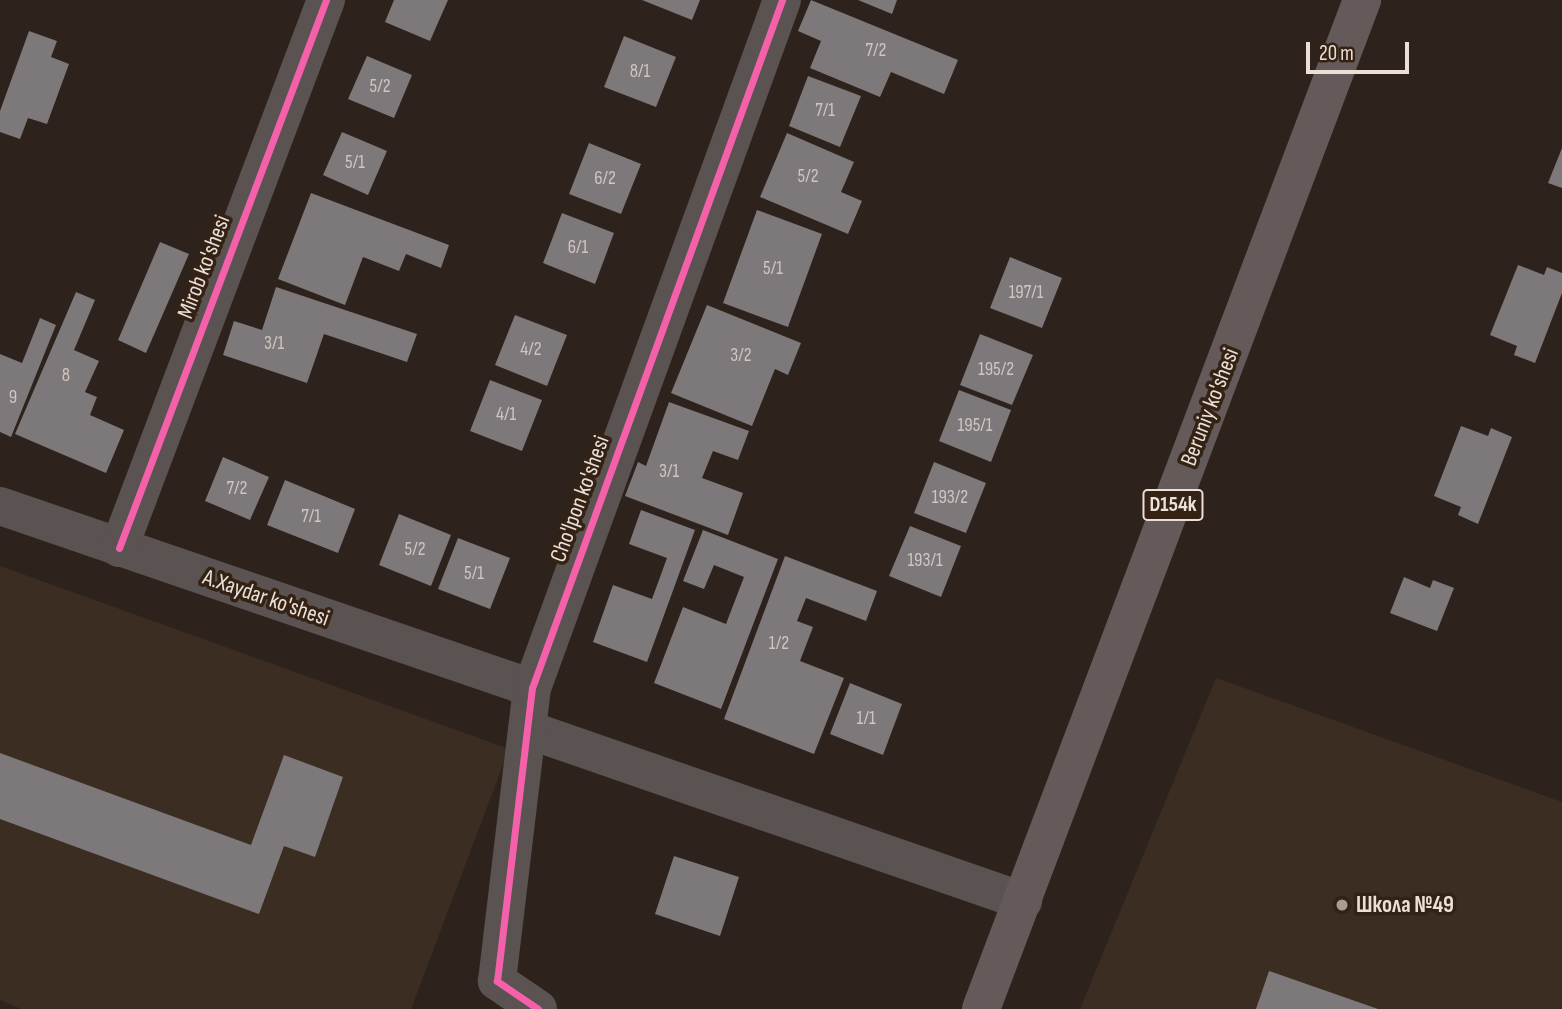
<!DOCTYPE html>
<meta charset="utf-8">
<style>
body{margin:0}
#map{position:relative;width:1562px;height:1009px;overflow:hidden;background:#2d231c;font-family:"Sofia Sans Condensed",sans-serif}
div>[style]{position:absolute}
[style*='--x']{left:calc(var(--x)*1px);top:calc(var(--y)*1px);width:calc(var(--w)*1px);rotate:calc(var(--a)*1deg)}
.education>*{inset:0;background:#3c2d23}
.building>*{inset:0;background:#7d787a}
.minor>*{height:38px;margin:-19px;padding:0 19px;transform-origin:19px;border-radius:19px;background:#5a5352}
.major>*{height:38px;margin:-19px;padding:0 19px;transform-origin:19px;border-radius:19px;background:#645a59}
.cycleway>*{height:7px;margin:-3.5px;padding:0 3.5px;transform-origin:3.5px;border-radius:3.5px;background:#f560ab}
.dots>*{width:19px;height:19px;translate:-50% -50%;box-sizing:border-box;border:4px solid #342215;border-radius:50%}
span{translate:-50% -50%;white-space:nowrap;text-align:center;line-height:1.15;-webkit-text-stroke:7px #342215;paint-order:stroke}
.number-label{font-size:19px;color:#d0c5c0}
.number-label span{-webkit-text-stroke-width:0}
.shield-label span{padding:2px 5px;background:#342215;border:2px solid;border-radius:5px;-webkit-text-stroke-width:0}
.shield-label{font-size:21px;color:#ebdfd7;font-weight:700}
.street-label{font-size:23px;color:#ebdfd7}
.poi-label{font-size:23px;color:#ebdfd7;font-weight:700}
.left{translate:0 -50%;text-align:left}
.scale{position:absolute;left:1306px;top:42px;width:103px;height:32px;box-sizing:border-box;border:4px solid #ebdfd7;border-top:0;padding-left:9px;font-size:21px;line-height:24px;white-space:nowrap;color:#ebdfd7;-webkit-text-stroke:5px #342215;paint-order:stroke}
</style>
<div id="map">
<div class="education">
<div style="clip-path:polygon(0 566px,509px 749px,411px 1009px,21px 1009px,0 1000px)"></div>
<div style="clip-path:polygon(1216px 678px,1562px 802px,1562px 1009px,1080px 1009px)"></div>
</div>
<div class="building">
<div style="clip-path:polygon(394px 0,448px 0,430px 41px,385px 22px)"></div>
<div style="clip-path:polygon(642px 0,700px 0,692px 20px)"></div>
<div style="clip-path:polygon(811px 0,958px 60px,944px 94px,891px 72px,880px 97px,810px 68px,821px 41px,798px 31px)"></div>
<div style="clip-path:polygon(858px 0,897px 0,892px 14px)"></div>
<div style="clip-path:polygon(29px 31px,57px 41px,51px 57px,69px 64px,47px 124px,28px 118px,20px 139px,0 132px,0 111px)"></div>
<div style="clip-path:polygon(624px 36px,676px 57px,656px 107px,604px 87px)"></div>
<div style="clip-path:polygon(367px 56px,412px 75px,394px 118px,348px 99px)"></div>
<div style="clip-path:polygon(808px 76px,861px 96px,840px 147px,789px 126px)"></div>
<div style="clip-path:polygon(342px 132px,387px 151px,368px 195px,323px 175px)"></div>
<div style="clip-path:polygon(787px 133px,854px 162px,841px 192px,862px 201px,848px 234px,760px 197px)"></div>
<div style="clip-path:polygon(589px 143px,641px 164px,621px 214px,569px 194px)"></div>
<div style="clip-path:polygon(1562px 148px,1562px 188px,1548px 183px)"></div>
<div style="clip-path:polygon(311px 193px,449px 245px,441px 268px,406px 254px,399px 271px,363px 257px,345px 305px,278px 279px)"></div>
<div style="clip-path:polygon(757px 210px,822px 234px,788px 327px,723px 303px)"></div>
<div style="clip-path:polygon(562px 213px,614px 233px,595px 284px,543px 263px)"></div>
<div style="clip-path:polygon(160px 242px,189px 254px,146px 353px,118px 340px)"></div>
<div style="clip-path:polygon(1010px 257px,1062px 278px,1042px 328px,990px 308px)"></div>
<div style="clip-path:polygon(1518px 265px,1544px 275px,1547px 267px,1562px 273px,1562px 293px,1535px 363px,1514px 355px,1517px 346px,1490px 335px)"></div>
<div style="clip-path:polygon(276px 287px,417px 334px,407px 362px,324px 334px,307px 383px,223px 355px,234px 321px,262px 330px)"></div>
<div style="clip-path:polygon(76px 292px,95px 300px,74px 350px,99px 361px,85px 392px,97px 397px,90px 415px,124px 430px,106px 473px,15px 434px)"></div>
<div style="clip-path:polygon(707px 305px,801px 343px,788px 375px,775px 369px,752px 426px,671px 393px)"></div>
<div style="clip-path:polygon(515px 315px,567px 335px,547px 386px,495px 365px)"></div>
<div style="clip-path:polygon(40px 318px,56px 325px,11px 437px,0 432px,0 354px,22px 363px)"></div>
<div style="clip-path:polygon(980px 334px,1033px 355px,1012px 405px,960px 385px)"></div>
<div style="clip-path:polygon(490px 380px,542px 400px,522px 451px,470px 431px)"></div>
<div style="clip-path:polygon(959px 390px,1011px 410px,991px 462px,939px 441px)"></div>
<div style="clip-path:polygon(669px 402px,749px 431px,738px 460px,713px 451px,702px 478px,743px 493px,728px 535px,625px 496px,638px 462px,646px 466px)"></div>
<div style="clip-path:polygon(1461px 426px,1488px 436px,1491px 428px,1512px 437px,1478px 524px,1458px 515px,1461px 507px,1434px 496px)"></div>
<div style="clip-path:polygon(223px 457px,269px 477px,250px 520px,205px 501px)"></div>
<div style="clip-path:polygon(934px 462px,986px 483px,966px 533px,914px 513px)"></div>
<div style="clip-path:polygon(285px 480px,355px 509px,338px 553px,267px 525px)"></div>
<div style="clip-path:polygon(641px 510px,695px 530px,647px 662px,593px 642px,613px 585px,652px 599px,667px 558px,629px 544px)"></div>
<div style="clip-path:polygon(399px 514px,451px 535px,431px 586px,379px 565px)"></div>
<div style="clip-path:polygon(910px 526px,961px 546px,941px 597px,889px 576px)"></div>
<div style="clip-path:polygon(703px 530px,778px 559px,721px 709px,654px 683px,683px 607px,726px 624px,744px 577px,714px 565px,704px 589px,683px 581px)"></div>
<div style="clip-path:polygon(458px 538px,510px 558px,490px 609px,438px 589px)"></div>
<div style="clip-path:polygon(785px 556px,877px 591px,866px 621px,806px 598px,797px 621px,813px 627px,800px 661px,844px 678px,814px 754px,724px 719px)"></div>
<div style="clip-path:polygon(1404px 577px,1430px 588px,1433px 580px,1454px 588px,1437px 631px,1390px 613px)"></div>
<div style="clip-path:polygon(850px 683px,902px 704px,883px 755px,830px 734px)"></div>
<div style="clip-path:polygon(0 753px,251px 845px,284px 755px,343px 777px,315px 857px,284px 846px,259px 914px,0 819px)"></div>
<div style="clip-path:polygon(674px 856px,739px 877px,720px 936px,655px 914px)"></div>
<div style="clip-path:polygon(1269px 971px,1378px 1009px,1256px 1009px)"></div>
</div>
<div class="minor">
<div style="--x:0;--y:506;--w:562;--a:18.89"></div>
<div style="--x:119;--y:548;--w:586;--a:-69.31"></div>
<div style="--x:529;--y:730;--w:523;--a:19.09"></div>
<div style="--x:538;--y:1009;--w:50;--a:-145.7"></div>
<div style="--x:497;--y:981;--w:295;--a:-83.2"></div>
<div style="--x:532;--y:688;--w:732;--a:-70.03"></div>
</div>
<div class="major">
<div style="--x:981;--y:1009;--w:1079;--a:-69.31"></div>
</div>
<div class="cycleway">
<div style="--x:119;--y:548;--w:586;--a:-69.31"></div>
<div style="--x:538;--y:1009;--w:50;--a:-145.7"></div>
<div style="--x:497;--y:981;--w:295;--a:-83.2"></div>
<div style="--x:532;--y:688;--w:732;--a:-70.03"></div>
</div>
<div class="dots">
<div style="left:1342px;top:905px;background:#a89d96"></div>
</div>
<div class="number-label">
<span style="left:876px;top:51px">7/2</span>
<span style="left:640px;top:72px">8/1</span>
<span style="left:380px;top:87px">5/2</span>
<span style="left:825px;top:111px">7/1</span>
<span style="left:355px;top:163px">5/1</span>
<span style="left:808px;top:177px">5/2</span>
<span style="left:605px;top:179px">6/2</span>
<span style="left:578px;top:248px">6/1</span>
<span style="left:773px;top:269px">5/1</span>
<span style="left:1026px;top:293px">197/1</span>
<span style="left:274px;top:344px">3/1</span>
<span style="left:531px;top:350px">4/2</span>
<span style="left:741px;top:356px">3/2</span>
<span style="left:996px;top:370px">195/2</span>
<span style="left:66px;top:376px">8</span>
<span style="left:13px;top:398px">9</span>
<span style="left:506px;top:415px">4/1</span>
<span style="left:975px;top:426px">195/1</span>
<span style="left:669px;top:472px">3/1</span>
<span style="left:237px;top:489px">7/2</span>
<span style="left:950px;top:498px">193/2</span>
<span style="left:311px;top:517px">7/1</span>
<span style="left:415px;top:550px">5/2</span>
<span style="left:925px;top:561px">193/1</span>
<span style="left:474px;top:574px">5/1</span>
<span style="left:779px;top:644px">1/2</span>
<span style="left:866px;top:719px">1/1</span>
</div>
<div class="shield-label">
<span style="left:1173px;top:505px">D154k</span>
</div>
<div class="street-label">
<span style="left:204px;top:267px;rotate:-69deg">Mirob ko'shesi</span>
<span style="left:1210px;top:407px;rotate:-69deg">Beruniy ko'shesi</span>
<span style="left:580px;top:499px;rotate:-70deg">Cho'lpon ko'shesi</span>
<span style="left:266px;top:598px;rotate:19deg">A.Xaydar ko'shesi</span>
</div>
<div class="poi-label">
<span class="left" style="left:1356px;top:905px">Школа №49</span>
</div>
<div class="scale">20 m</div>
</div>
